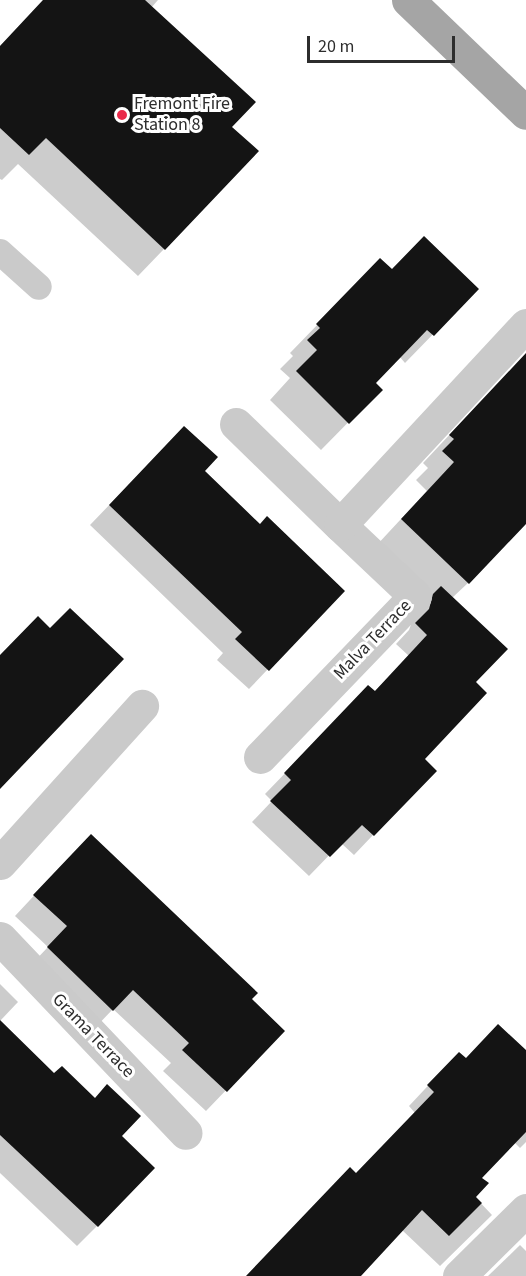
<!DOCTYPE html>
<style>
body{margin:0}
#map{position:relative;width:526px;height:1276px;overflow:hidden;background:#fff;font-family:"Source Sans 3",sans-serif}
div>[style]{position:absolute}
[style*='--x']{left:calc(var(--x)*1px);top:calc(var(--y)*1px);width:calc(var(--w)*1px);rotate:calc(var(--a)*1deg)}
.shadow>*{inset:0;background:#0003}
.building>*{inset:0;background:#141414}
.lane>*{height:26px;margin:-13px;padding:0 13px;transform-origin:13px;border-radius:13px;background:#cacaca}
.street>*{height:33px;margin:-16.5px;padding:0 16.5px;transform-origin:16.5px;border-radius:16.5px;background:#cacaca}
.primary>*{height:33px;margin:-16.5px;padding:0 16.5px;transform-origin:16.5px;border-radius:16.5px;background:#a5a5a5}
.dots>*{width:16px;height:16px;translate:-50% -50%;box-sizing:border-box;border:3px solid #fff;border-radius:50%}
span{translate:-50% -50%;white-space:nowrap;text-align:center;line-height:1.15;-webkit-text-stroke:6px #fff;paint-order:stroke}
.poi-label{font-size:18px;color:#2d2d2d}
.left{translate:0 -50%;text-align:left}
.street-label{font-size:18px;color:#2d2d2d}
.scale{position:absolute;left:307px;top:36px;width:148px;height:27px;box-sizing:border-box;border:3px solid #2d2d2d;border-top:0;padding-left:8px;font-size:18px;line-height:21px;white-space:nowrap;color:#2d2d2d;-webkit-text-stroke:4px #fff;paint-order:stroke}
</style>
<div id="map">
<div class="shadow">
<div style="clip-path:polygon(43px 0,158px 0,151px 8px,230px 127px,164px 249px,138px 276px,18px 164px,2px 180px,0 179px,0 46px)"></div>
<div style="clip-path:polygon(392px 271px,477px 289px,405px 363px,399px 356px,374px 383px,380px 390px,321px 450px,270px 400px,290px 378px,280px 369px,293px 356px,290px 353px,353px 288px)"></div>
<div style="clip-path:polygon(526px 383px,526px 507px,468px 583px,452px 598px,474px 682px,373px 835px,354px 855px,341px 843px,309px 876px,252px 822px,272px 801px,265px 794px,349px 707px,374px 692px,409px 656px,396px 644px,409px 630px,414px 616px,375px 547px,427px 491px,416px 480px,428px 468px,423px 463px,484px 398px)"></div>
<div style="clip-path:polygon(165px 447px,203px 471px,268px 669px,249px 689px,217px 660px,223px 653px,90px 525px)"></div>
<div style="clip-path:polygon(71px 856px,249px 999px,283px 1031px,206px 1111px,163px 1071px,171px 1063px,113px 1009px,93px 1030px,28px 968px,48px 947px,15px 916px)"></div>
<div style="clip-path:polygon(0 984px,18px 1002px,0 1021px)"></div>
<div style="clip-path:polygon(0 1022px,119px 1136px,97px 1226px,77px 1246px,0 1173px)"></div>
<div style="clip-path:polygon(526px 1052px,526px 1142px,520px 1148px,514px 1142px,480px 1178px,474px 1196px,492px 1215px,440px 1266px,402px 1230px,359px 1276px,247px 1276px,356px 1175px,415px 1113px,409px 1106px,439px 1074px,466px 1059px)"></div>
<div style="clip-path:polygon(520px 1245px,526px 1251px,526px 1276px,488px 1276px)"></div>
</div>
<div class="building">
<div style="clip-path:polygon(43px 0,145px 0,256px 102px,232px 127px,259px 151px,165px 250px,46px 138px,29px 155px,0 128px,0 46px)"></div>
<div style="clip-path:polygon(424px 236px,479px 289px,434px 336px,427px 330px,376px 383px,383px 390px,349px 424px,296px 371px,317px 350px,307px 340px,320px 328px,316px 324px,380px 258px,392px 269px)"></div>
<div style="clip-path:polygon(526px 353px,526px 524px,469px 584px,401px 519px,454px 462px,442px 451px,454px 439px,449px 435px)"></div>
<div style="clip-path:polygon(184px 426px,218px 457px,205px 471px,260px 524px,267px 516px,345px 591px,269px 671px,235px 639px,242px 632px,109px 505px)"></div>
<div style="clip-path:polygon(441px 586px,508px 649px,476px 682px,487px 693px,425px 759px,437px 771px,374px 836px,362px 825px,330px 857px,270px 801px,291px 780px,284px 773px,368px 685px,375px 691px,427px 635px,415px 623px,429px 609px,433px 594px)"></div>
<div style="clip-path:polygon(70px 608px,124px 659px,0 789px,0 655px,38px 616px,50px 628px)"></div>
<div style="clip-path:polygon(91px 834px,258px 993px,252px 999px,285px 1031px,227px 1092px,182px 1050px,189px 1043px,133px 990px,113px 1011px,47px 947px,67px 926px,33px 895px)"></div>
<div style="clip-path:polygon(0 1020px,54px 1073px,62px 1066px,95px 1098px,107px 1084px,141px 1116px,122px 1136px,155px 1168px,98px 1227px,0 1135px)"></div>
<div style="clip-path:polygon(498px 1024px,526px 1050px,526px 1132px,482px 1178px,489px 1183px,476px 1197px,482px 1203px,449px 1236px,422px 1210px,361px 1276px,246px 1276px,350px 1167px,356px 1173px,434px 1092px,427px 1085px,459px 1052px,466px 1058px)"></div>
</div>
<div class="lane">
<div style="--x:0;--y:252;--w:52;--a:41.9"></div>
</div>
<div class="street">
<div style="--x:236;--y:424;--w:145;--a:44.2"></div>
<div style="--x:260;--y:757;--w:223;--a:-46.1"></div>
<div style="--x:415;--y:596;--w:103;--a:-136.6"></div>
<div style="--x:340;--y:525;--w:273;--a:-47.1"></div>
<div style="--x:0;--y:863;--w:212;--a:-47.9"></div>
<div style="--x:0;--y:938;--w:269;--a:46.4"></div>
<div style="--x:459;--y:1276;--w:94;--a:-44.6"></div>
</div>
<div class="primary">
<div style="--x:408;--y:0;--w:163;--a:43.8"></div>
</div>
<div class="dots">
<div style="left:122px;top:115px;background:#e92a4a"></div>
</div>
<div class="poi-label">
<span class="left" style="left:134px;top:115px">Fremont Fire<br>Station 8</span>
</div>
<div class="street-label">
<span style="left:373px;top:640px;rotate:-46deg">Malva Terrace</span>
<span style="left:93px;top:1036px;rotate:46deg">Grama Terrace</span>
</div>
<div class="scale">20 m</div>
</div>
